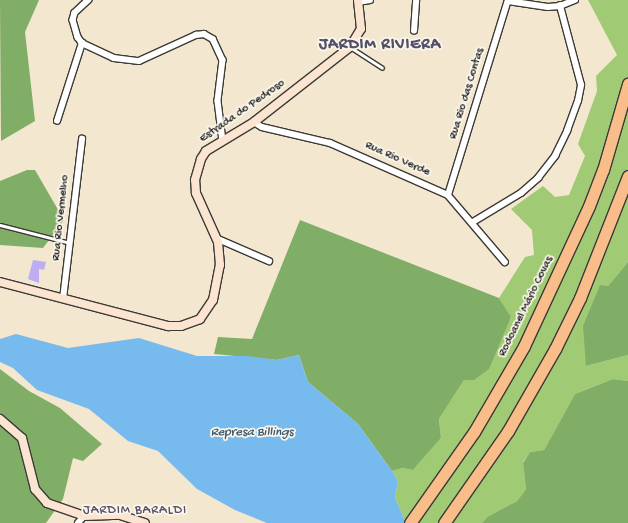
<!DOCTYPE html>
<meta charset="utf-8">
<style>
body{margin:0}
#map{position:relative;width:628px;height:523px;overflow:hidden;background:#f3e7cf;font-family:"Gochi Hand",sans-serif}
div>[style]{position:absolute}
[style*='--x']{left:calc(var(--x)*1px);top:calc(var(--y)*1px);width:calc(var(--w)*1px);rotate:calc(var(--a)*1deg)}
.green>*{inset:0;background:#a1ca75}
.forest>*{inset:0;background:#80ae66}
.water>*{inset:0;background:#77baed}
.building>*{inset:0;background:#beadf2}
.roads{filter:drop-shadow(1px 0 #3c3a37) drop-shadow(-1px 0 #3c3a37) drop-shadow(0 1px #3c3a37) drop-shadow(0 -1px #3c3a37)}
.lane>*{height:3px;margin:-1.5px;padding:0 1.5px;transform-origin:1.5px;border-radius:1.5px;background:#fff}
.street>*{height:5.5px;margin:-2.75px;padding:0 2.75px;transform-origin:2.75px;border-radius:2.75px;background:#fff}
.secondary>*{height:8px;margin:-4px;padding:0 4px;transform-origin:4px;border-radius:4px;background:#fce5d0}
.highway>*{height:11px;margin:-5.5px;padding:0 5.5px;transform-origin:5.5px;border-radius:5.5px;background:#f8bd89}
span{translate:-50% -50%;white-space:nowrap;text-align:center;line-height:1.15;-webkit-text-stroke:3.5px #fbf7ec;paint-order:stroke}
.street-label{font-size:12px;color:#1c1c1c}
.water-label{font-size:13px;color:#405b70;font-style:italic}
.neighbourhood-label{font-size:13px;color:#554f67;letter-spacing:1px}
.district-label{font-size:16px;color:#554f67;font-weight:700;letter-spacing:1px}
</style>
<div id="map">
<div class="green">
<div style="clip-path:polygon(588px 0,628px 0,628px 262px,608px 286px,586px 356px,586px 366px,628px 355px,628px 381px,613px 379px,575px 394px,544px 450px,530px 452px,523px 462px,526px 489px,517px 501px,487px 517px,482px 523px,406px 523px,395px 498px,398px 481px,392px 471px,402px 468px,413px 470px,441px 438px,439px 419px,464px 380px,511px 318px,499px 298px,525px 257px,534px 255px,532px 230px,511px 209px,543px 186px,555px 197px,569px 195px,585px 156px,578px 144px,597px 91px,596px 76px,617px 55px)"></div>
</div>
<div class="forest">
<div style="clip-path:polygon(0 0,39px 0,25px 32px,35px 121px,1px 141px)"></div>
<div style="clip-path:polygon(27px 170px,35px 170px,64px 220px,43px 248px,0 245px,0 181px)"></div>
<div style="clip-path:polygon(300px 220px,499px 298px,511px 317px,489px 369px,474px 380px,464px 380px,439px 419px,441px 438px,413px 470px,402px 468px,392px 471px,358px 424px,308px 382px,299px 355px,277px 360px,214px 354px,218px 337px,252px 339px)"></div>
<div style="clip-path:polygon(628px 262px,628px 355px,586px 366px,583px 326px,600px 285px,608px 286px)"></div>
<div style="clip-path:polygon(0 369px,29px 391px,60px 408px,102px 444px,83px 461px,73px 458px,63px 499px,46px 523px,0 523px)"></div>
<div style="clip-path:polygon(613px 379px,628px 381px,628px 523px,482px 523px,487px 517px,517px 501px,526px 489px,523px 463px,530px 452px,544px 450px,575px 394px)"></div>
</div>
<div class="water">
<div style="clip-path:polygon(16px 334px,68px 348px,139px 338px,197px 356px,248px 356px,277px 360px,299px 355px,308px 382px,358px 424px,392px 471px,398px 481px,395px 498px,406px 523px,267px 523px,235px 510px,197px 489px,158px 451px,128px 441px,89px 409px,37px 390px,13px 368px,0 362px,0 339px)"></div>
</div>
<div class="building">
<div style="clip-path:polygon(33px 260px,46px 262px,44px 270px,39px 269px,39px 283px,28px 279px)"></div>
</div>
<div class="roads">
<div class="lane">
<div style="--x:350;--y:47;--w:38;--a:33"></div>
<div style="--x:0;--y:225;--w:72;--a:14.4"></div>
</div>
<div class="street">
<div style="--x:89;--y:0;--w:19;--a:137"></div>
<div style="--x:75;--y:13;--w:7;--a:106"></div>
<div style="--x:73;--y:20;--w:18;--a:74"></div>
<div style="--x:78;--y:37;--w:7;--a:56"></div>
<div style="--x:82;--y:43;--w:35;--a:25"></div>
<div style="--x:114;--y:58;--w:25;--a:7"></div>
<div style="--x:139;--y:61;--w:63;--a:-24.5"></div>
<div style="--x:196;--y:35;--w:8;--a:-7"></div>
<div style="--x:204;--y:34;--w:10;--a:29"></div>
<div style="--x:213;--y:39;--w:23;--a:65"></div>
<div style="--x:223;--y:60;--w:41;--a:97"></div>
<div style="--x:218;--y:101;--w:40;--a:82.9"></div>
<div style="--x:508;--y:1;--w:40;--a:8.5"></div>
<div style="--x:548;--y:7;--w:12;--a:-5"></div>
<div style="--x:560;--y:6;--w:16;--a:-22"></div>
<div style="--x:358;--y:2;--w:12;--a:-9"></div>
<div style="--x:414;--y:31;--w:31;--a:-86"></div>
<div style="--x:57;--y:121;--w:82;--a:-72.2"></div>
<div style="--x:254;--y:122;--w:9;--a:32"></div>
<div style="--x:262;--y:127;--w:70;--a:13.2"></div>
<div style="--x:330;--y:143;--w:129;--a:23.8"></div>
<div style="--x:448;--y:195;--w:88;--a:49.6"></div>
<div style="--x:448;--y:195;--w:204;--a:-72.9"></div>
<div style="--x:473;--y:222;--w:56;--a:-31.1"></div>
<div style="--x:521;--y:193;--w:23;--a:-41"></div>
<div style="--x:538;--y:178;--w:28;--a:-52"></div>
<div style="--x:555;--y:156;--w:28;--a:-64"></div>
<div style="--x:567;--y:131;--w:32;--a:-70"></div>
<div style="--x:578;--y:101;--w:16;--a:-79"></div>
<div style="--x:581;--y:85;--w:82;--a:-104.9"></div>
<div style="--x:216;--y:238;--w:58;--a:23.5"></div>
<div style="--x:63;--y:299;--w:161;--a:-83.2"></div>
<div style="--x:78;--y:523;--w:9;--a:-49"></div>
</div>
<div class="secondary">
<div style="--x:0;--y:282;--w:174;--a:14.7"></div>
<div style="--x:168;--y:326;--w:13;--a:0"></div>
<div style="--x:181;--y:326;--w:20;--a:-20"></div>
<div style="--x:200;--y:319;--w:23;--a:-56"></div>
<div style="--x:213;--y:300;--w:36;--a:-79"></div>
<div style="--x:220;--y:265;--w:23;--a:-95"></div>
<div style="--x:218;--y:242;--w:54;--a:-114.2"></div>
<div style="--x:196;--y:193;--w:13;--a:-94"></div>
<div style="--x:195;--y:180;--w:22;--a:-74"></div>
<div style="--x:201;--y:159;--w:9;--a:-58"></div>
<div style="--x:206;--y:151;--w:56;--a:-31.1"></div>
<div style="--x:254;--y:122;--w:122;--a:-38"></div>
<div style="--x:350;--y:47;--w:21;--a:-59"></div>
<div style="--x:361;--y:29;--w:29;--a:-96"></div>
<div style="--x:0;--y:419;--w:29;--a:41"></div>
<div style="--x:22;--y:438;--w:53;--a:75.7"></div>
<div style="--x:35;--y:489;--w:18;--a:49"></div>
<div style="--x:47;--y:503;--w:39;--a:19"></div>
<div style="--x:84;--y:516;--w:36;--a:-2"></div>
<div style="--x:120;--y:515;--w:26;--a:18"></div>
</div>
<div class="highway">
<div style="--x:410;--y:523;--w:111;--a:-54.9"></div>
<div style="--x:474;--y:432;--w:99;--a:-59.8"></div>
<div style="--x:524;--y:346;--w:154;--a:-65.1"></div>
<div style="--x:589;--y:206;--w:39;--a:-69"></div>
<div style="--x:603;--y:170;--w:90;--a:-73.8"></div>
<div style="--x:444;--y:523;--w:112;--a:-55.2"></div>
<div style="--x:508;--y:431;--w:95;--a:-60.2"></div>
<div style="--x:555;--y:349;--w:57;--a:-63.9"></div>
<div style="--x:580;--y:298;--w:131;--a:-68.5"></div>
</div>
</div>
<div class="street-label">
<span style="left:468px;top:94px;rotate:-73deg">Rua Rio das Contas</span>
<span style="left:243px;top:112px;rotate:-35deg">Estrada do Pedroso</span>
<span style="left:397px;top:160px;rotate:24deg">Rua Rio Verde</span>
<span style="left:62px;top:218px;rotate:-84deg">Rua Rio Vermelho</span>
<span style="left:527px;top:307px;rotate:-64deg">Rodoanel Mário Covas</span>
</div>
<div class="water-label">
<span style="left:252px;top:433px">Represa Billings</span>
</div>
<div class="neighbourhood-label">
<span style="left:135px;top:511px">JARDIM BARALDI</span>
</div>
<div class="district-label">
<span style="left:380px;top:46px">JARDIM RIVIERA</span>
</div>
</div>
